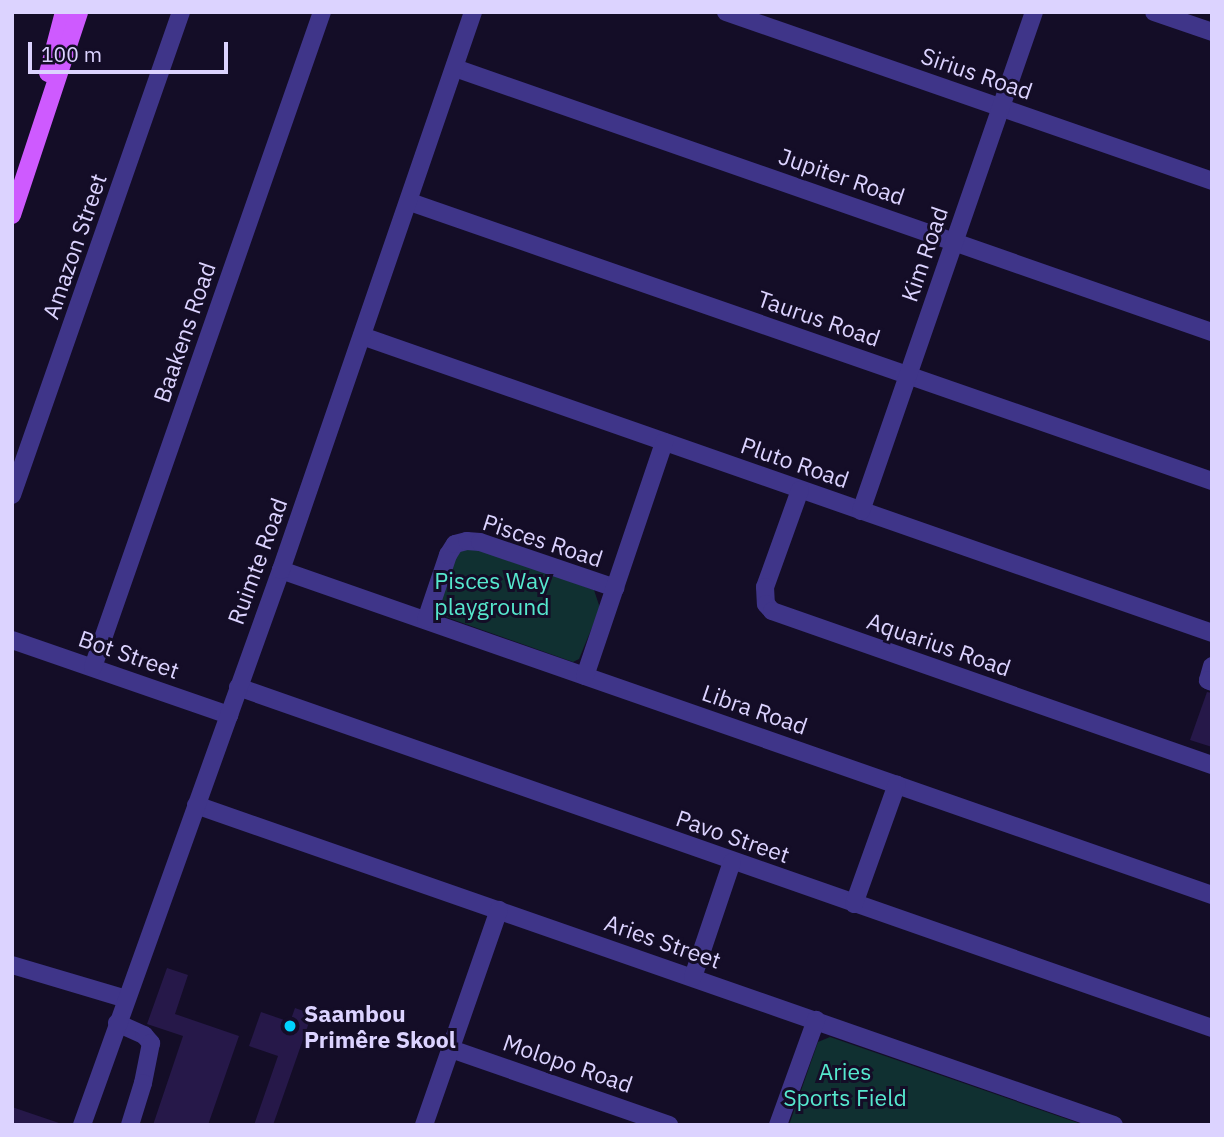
<!DOCTYPE html>
<meta charset="utf-8">
<style>
body{margin:0}
#map{position:relative;width:1224px;height:1137px;overflow:hidden;background:#140d27;font-family:"IBM Plex Sans",sans-serif}
div>[style]{position:absolute}
[style*='--x']{left:calc(var(--x)*1px);top:calc(var(--y)*1px);width:calc(var(--w)*1px);rotate:calc(var(--a)*1deg)}
.green>*{inset:0;background:#103031}
.building>*{inset:0;background:#261849}
.minor>*{height:18px;margin:-9px;padding:0 9px;transform-origin:9px;border-radius:9px;background:#3f3589}
.major>*{height:18px;margin:-9px;padding:0 9px;transform-origin:9px;border-radius:9px;background:#ce5aff}
.dots>*{width:19px;height:19px;translate:-50% -50%;box-sizing:border-box;border:4px solid #140d27;border-radius:50%}
span{translate:-50% -50%;white-space:nowrap;text-align:center;line-height:1.15;-webkit-text-stroke:6px #140d27;paint-order:stroke}
.street-label{font-size:23px;color:#dcd3ff}
.park-label{font-size:23px;color:#56e8ce}
.poi-label{font-size:23px;color:#dcd3ff;font-weight:700}
.left{translate:0 -50%;text-align:left}
.frame{position:absolute;inset:0;border:14px solid #dcd3ff;pointer-events:none}
.scale{position:absolute;left:28px;top:42px;width:200px;height:32px;box-sizing:border-box;border:4px solid #dcd3ff;border-top:0;padding-left:9px;font-size:21px;line-height:24px;white-space:nowrap;color:#dcd3ff;-webkit-text-stroke:5px #140d27;paint-order:stroke}
</style>
<div id="map">
<div class="green">
<div style="clip-path:polygon(477px 548px,594px 590px,600px 608px,579px 659px,573px 662px,440px 615px,437px 610px,458px 550px)"></div>
<div style="clip-path:polygon(830px 1037px,833px 1038px,1084px 1125px,789px 1125px,818px 1042px)"></div>
</div>
<div class="building">
<div style="clip-path:polygon(1207px 692px,1212px 693px,1212px 747px,1190px 740px)"></div>
<div style="clip-path:polygon(167px 968px,188px 975px,175px 1014px,239px 1036px,208px 1125px,153px 1125px,183px 1036px,147px 1024px)"></div>
<div style="clip-path:polygon(295px 1008px,312px 1014px,273px 1125px,254px 1125px,278px 1056px,249px 1046px,261px 1012px,290px 1022px)"></div>
<div style="clip-path:polygon(12px 1107px,59px 1123px,59px 1125px,12px 1125px)"></div>
</div>
<div class="minor">
<div style="--x:726;--y:12;--w:515;--a:19.17"></div>
<div style="--x:1154;--y:12;--w:61;--a:19"></div>
<div style="--x:455;--y:68;--w:802;--a:19.23"></div>
<div style="--x:410;--y:202;--w:849;--a:19.18"></div>
<div style="--x:362;--y:336;--w:900;--a:19.26"></div>
<div style="--x:800;--y:490;--w:103;--a:109.8"></div>
<div style="--x:765;--y:587;--w:17;--a:87"></div>
<div style="--x:766;--y:604;--w:9;--a:49"></div>
<div style="--x:772;--y:611;--w:466;--a:19.3"></div>
<div style="--x:12;--y:495;--w:512;--a:-70.72"></div>
<div style="--x:861;--y:511;--w:528;--a:-70.88"></div>
<div style="--x:281;--y:570;--w:986;--a:19.24"></div>
<div style="--x:426;--y:620;--w:69;--a:-71.3"></div>
<div style="--x:448;--y:555;--w:13;--a:-58"></div>
<div style="--x:455;--y:544;--w:12;--a:-14"></div>
<div style="--x:467;--y:541;--w:13;--a:4"></div>
<div style="--x:480;--y:542;--w:143;--a:18.8"></div>
<div style="--x:12;--y:640;--w:230;--a:19.1"></div>
<div style="--x:1212;--y:666;--w:15;--a:106"></div>
<div style="--x:1208;--y:680;--w:4;--a:27"></div>
<div style="--x:93;--y:667;--w:694;--a:-70.73"></div>
<div style="--x:585;--y:676;--w:247;--a:-71.3"></div>
<div style="--x:238;--y:687;--w:1032;--a:19.3"></div>
<div style="--x:196;--y:805;--w:972;--a:19.22"></div>
<div style="--x:854;--y:904;--w:127;--a:-70.3"></div>
<div style="--x:12;--y:965;--w:119;--a:16.6"></div>
<div style="--x:693;--y:977;--w:121;--a:-71.3"></div>
<div style="--x:117;--y:1023;--w:30;--a:24"></div>
<div style="--x:144;--y:1035;--w:11;--a:49"></div>
<div style="--x:151;--y:1043;--w:41;--a:101.3"></div>
<div style="--x:143;--y:1083;--w:44;--a:107.2"></div>
<div style="--x:451;--y:1049;--w:231;--a:19.2"></div>
<div style="--x:82;--y:1125;--w:590;--a:-70.27"></div>
<div style="--x:281;--y:570;--w:590;--a:-71.01"></div>
<div style="--x:424;--y:1125;--w:228;--a:-70.8"></div>
<div style="--x:778;--y:1125;--w:112;--a:-70.1"></div>
</div>
<div class="major">
<div style="--x:48;--y:73;--w:63;--a:-75.3"></div>
<div style="--x:12;--y:215;--w:214;--a:-71.7"></div>
</div>
<div class="dots">
<div style="left:290px;top:1026px;background:#00d2fe"></div>
</div>
<div class="street-label">
<span style="left:977px;top:73px;rotate:19deg">Sirius Road</span>
<span style="left:842px;top:176px;rotate:19deg">Jupiter Road</span>
<span style="left:74px;top:246px;rotate:-71deg">Amazon Street</span>
<span style="left:924px;top:254px;rotate:-71deg">Kim Road</span>
<span style="left:819px;top:318px;rotate:19deg">Taurus Road</span>
<span style="left:184px;top:332px;rotate:-71deg">Baakens Road</span>
<span style="left:795px;top:462px;rotate:19deg">Pluto Road</span>
<span style="left:543px;top:540px;rotate:18deg">Pisces Road</span>
<span style="left:257px;top:561px;rotate:-70deg">Ruimte Road</span>
<span style="left:939px;top:644px;rotate:19deg">Aquarius Road</span>
<span style="left:129px;top:654px;rotate:19deg">Bot Street</span>
<span style="left:755px;top:709px;rotate:19deg">Libra Road</span>
<span style="left:733px;top:836px;rotate:19deg">Pavo Street</span>
<span style="left:663px;top:941px;rotate:19deg">Aries Street</span>
<span style="left:568px;top:1063px;rotate:19deg">Molopo Road</span>
</div>
<div class="park-label">
<span style="left:492px;top:593px">Pisces Way<br>playground</span>
<span style="left:845px;top:1084px">Aries<br>Sports Field</span>
</div>
<div class="poi-label">
<span class="left" style="left:304px;top:1026px">Saambou<br>Primêre Skool</span>
</div>
<div class="frame"></div>
<div class="scale">100 m</div>
</div>
